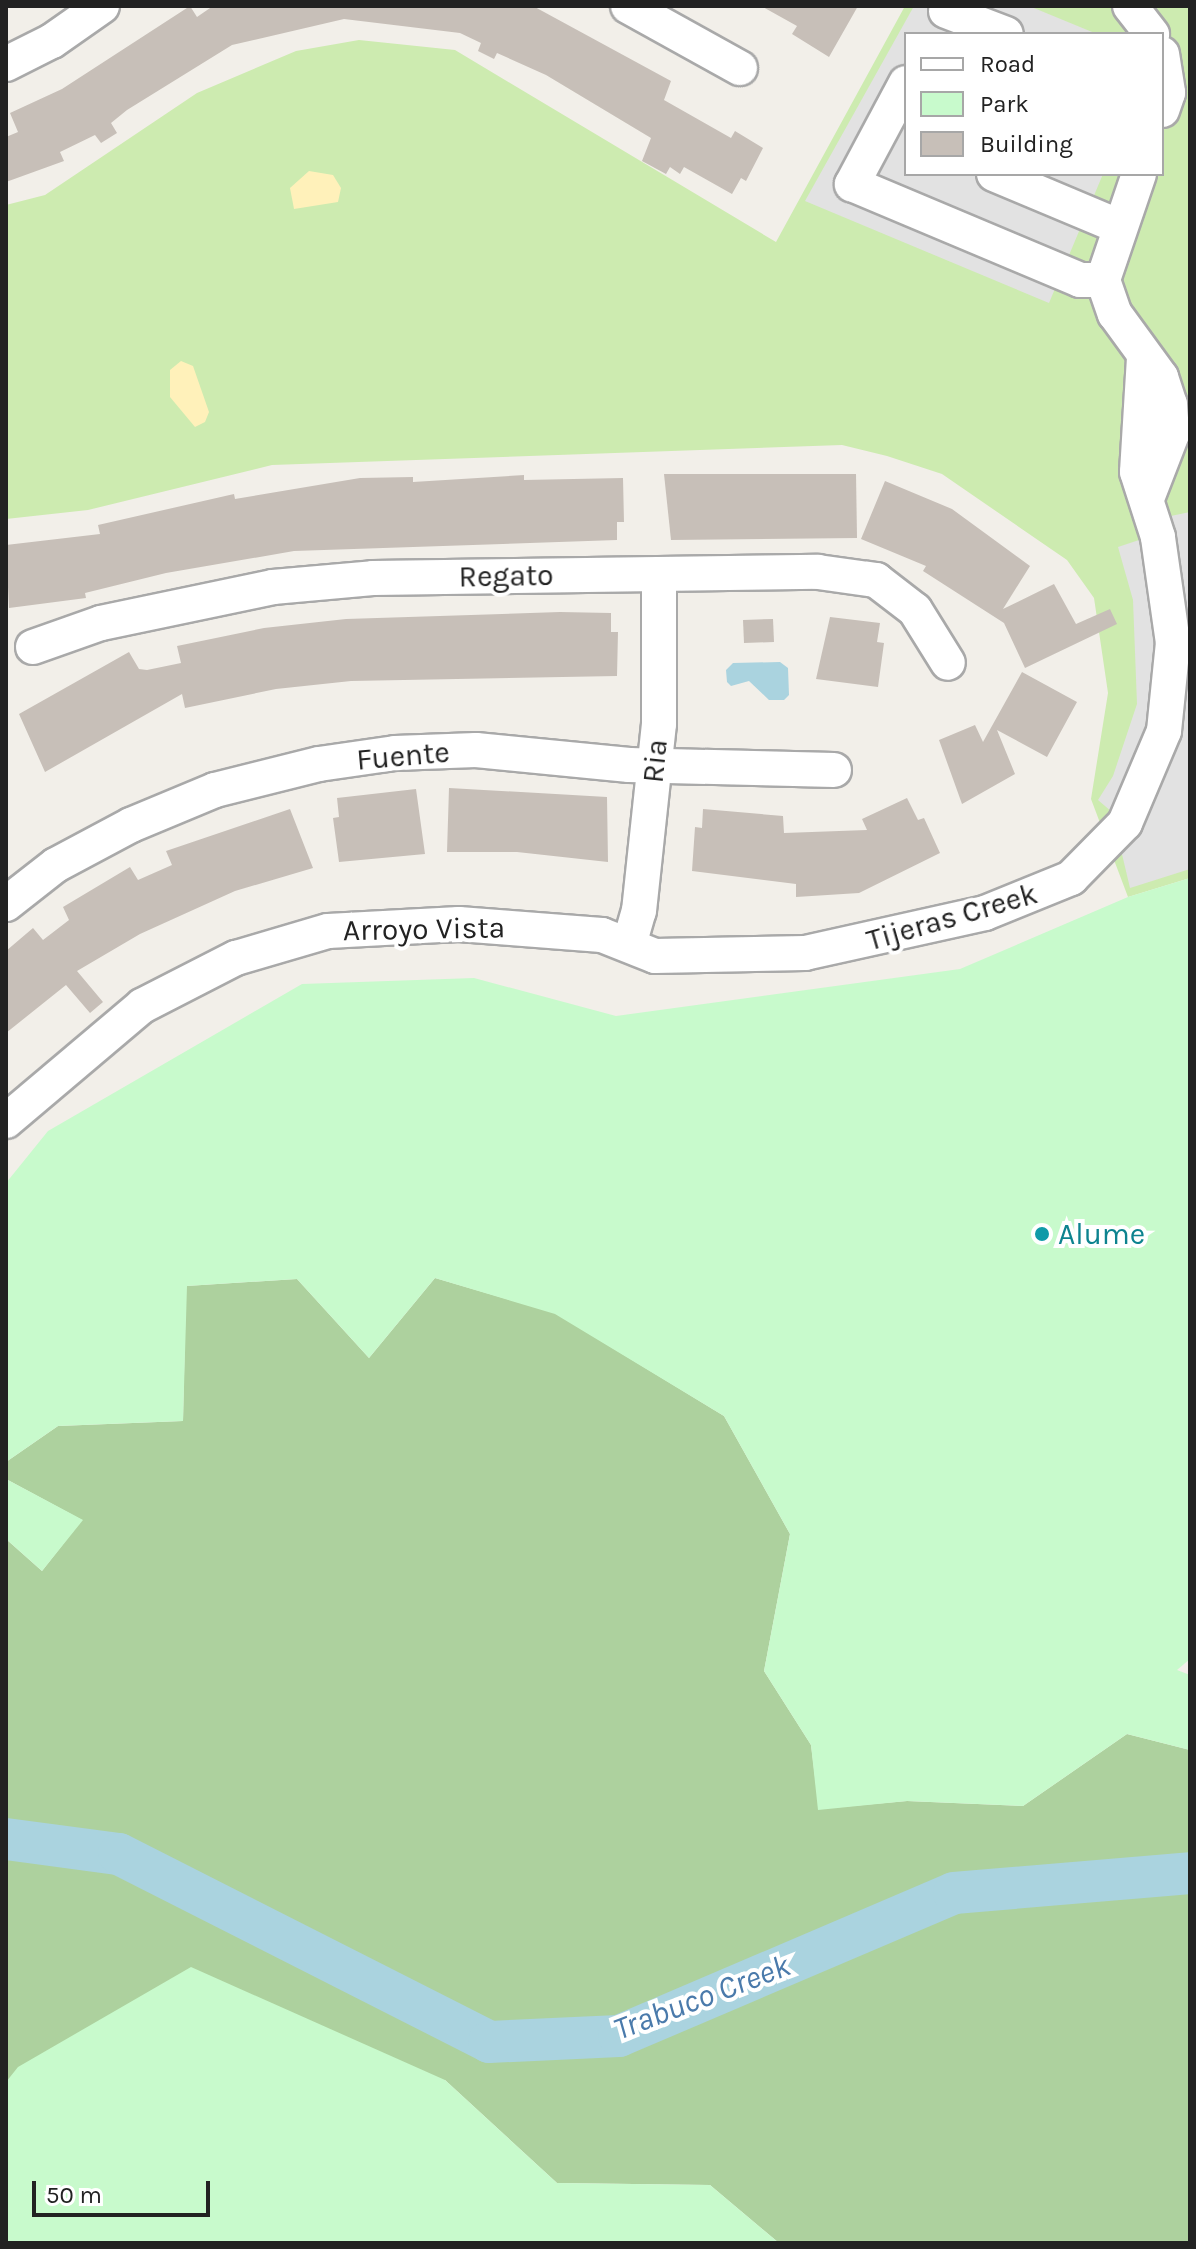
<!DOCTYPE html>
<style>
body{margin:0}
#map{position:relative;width:1196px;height:2249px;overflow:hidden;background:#f2efe9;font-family:Karla,sans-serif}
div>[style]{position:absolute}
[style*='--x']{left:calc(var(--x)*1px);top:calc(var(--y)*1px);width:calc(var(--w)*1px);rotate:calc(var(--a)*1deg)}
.grass>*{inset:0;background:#cdebb0}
.forest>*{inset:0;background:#add19e}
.sand>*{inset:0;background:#fff1ba}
.park>*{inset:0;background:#c8facc}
.parking>*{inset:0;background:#e2e2e2}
.water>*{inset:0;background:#aad3df}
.river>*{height:42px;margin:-21px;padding:0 21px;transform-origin:21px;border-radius:21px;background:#aad3df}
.building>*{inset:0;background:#c7bfb8}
.roads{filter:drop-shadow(2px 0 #a9a9a9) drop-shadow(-2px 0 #a9a9a9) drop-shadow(0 2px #a9a9a9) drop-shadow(0 -2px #a9a9a9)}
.minor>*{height:34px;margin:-17px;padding:0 17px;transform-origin:17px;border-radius:17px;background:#fff}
.dots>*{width:22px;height:22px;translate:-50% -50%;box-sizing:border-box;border:4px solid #fff;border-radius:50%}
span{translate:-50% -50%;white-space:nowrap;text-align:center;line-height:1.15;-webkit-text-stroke:8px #fff;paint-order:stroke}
.street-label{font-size:30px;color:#222}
.culture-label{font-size:30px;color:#0d838f}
.left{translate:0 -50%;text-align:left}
.water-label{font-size:32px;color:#4a7aab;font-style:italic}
.frame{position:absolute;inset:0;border:8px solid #222;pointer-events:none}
.legend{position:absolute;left:904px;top:32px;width:260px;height:144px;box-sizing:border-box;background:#fff;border:2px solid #a7a7a7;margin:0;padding:10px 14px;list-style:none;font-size:24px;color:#222}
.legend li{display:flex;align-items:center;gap:16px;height:40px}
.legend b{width:40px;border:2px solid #a7a7a7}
.scale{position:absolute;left:32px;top:2181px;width:178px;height:36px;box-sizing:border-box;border:4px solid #222;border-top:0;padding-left:10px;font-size:24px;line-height:28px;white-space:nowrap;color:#222;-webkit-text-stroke:6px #fff;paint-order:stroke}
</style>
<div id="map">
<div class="grass">
<div style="clip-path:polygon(evenodd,905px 6px,1190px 6px,1190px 878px,1128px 897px,1091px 799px,1108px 693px,1094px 598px,1067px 560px,942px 474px,887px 456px,842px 445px,272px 465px,88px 510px,6px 519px,6px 205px,45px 195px,197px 93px,296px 51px,359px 40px,455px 50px,776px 242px,905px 6px,906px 34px,1162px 34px,1162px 174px,906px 174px,906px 34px)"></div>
</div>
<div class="forest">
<div style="clip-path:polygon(435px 1278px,555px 1313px,724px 1416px,790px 1534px,764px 1671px,811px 1745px,819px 1809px,907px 1801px,1023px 1806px,1127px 1734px,1190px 1750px,1190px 2243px,779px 2243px,710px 2185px,557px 2183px,445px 2080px,6px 2082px,6px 1539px,42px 1571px,82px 1520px,6px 1479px,6px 1462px,58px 1426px,183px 1421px,186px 1286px,297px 1279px,369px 1358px)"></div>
</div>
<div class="sand">
<div style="clip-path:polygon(309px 171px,333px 175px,341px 188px,338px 202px,294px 209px,290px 188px)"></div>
<div style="clip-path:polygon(181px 361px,193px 366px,209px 412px,205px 422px,195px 427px,170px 397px,170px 370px)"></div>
</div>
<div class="park">
<div style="clip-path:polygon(1190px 878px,1190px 1659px,1177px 1670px,1190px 1675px,1190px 1750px,1127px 1734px,1023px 1806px,907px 1801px,818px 1810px,811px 1745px,764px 1671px,790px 1534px,724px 1416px,555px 1314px,435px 1278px,369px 1358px,297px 1279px,187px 1286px,183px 1421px,58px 1426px,6px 1462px,6px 1183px,48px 1131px,302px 984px,474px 978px,616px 1016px,960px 969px,1128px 897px)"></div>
<div style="clip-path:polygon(6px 1479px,83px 1520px,42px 1571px,6px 1539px)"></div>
<div style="clip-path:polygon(191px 1967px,445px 2080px,557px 2183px,710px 2185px,779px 2243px,6px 2243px,6px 2082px,18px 2067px)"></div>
</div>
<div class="parking">
<div style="clip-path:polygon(914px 6px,1029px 6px,1097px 34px,906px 34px,906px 174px,1103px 174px,1049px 303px,805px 201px)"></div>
<div style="clip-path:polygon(1190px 512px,1190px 869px,1130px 888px,1112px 812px,1098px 800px,1113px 776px,1137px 704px,1133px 600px,1118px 547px,1142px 539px,1137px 523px)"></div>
</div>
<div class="water">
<div style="clip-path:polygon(780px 662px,788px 668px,789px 695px,784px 700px,769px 700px,749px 681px,731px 686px,727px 682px,726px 670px,733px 663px)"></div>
</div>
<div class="river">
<div style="--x:6;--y:1839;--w:114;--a:7.6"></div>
<div style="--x:119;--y:1854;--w:415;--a:26.9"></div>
<div style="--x:489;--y:2042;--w:130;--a:-2.6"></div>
<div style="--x:619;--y:2036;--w:364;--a:-23.1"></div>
<div style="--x:954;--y:1893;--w:237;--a:-4.8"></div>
</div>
<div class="building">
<div style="clip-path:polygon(190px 6px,197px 17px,213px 6px,533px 6px,671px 81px,664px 100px,731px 138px,735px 131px,763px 148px,746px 181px,741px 178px,732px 194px,684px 167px,680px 174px,670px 167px,666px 174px,642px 161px,651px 138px,546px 75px,497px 53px,494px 59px,478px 51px,481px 43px,460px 33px,344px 19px,232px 45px,127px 110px,111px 123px,117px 133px,101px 143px,95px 135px,60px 152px,64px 161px,6px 182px,6px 137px,18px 132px,10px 113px,62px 89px)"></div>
<div style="clip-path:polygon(761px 6px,858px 6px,829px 57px,792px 34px,797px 26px)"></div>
<div style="clip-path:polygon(664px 474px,856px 474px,857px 538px,671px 540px)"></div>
<div style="clip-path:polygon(524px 475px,524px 480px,623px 478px,624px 522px,617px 522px,617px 540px,294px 551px,166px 573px,85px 593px,86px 598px,9px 608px,6px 545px,100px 534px,98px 525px,234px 494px,235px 499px,360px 478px,413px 477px,413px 482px)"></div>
<div style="clip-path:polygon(885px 481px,952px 509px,1030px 566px,1003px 609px,1054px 584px,1076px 624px,1110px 609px,1117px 624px,1025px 668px,1004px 623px,923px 571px,926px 566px,861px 539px)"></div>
<div style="clip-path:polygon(560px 612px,611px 613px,611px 632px,618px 632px,617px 676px,351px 681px,276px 689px,185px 708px,182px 694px,45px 772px,19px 714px,129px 652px,139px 669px,147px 670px,181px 663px,177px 646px,264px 628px,346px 619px)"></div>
<div style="clip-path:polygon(830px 617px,880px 623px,877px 642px,884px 643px,878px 687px,816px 679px)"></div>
<div style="clip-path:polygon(773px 619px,774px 642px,744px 643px,743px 620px)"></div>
<div style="clip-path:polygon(1022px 672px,1077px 702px,1047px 757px,997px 730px,1015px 774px,962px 804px,939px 740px,975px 725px,983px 742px)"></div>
<div style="clip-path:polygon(449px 788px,607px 797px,608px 862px,517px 852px,447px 852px)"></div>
<div style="clip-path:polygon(416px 789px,425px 854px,339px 862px,333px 818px,339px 817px,337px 798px)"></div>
<div style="clip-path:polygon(907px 798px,918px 820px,924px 818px,940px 853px,859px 893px,796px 897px,796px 884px,692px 871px,695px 827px,702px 828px,703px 809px,783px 816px,784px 833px,867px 830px,862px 819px)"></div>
<div style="clip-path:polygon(290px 809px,313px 868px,235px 891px,140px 934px,77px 971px,103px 1002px,90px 1013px,66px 985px,6px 1033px,6px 951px,33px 928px,43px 940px,69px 920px,63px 907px,130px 867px,138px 880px,172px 865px,166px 851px)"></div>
</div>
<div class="roads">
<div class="minor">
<div style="--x:628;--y:6;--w:128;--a:29"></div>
<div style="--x:1130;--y:6;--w:36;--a:52"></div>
<div style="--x:946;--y:11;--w:64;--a:21"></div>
<div style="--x:1162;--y:54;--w:39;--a:81"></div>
<div style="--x:1168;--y:93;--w:18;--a:109"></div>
<div style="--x:6;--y:64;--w:51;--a:-26.6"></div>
<div style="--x:52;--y:41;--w:61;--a:-35"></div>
<div style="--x:906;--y:83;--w:115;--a:118.1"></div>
<div style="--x:852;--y:184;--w:247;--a:22.8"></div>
<div style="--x:1080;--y:280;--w:23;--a:0"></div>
<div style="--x:994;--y:174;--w:134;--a:22.8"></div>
<div style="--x:1139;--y:174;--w:112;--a:108.8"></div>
<div style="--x:1103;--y:280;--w:36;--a:71"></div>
<div style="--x:1115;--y:314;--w:78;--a:53.9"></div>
<div style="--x:1161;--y:377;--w:28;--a:72"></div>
<div style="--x:1170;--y:404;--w:30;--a:86"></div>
<div style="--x:1172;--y:434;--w:66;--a:111.2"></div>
<div style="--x:33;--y:647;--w:72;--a:-19.4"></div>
<div style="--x:101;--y:623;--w:176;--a:-11.8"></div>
<div style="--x:273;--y:587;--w:100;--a:-5.1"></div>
<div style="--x:373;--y:578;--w:445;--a:-0.8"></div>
<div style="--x:818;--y:572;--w:59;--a:7.9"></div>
<div style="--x:876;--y:580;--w:49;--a:37.6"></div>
<div style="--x:915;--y:610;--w:62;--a:58.1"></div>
<div style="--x:6;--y:904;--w:63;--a:-38"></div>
<div style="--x:56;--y:865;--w:85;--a:-28.1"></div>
<div style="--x:131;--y:825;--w:91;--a:-22.6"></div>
<div style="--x:215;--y:790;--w:107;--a:-14"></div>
<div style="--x:319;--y:764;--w:77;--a:-8.2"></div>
<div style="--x:395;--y:753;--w:81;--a:-2.1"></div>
<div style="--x:476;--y:750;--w:154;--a:5.6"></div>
<div style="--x:629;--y:765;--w:205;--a:1.4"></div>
<div style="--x:629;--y:945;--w:35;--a:-74"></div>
<div style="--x:639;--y:911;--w:188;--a:-83.9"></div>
<div style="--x:659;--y:724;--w:150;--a:-90"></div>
<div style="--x:6;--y:1121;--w:178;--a:-40.2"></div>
<div style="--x:142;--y:1006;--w:106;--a:-27.1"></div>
<div style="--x:236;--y:958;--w:96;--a:-16.4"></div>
<div style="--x:328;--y:931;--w:131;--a:-3.1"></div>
<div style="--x:459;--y:924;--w:143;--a:4.4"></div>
<div style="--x:602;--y:935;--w:57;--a:21.6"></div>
<div style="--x:655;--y:956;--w:150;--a:-1.1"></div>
<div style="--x:805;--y:953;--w:184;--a:-12.5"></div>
<div style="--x:985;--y:913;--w:93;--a:-22.1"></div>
<div style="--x:1071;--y:878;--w:77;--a:-45.5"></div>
<div style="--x:1125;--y:823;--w:100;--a:-67"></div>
<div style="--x:1164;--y:731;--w:88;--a:-84.2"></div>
<div style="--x:1173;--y:643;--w:107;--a:-98.1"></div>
<div style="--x:1158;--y:537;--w:68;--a:-107.9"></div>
<div style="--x:1137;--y:472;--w:116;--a:-86.5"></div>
</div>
</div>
<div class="dots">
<div style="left:1042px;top:1234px;background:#0f9aa8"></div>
</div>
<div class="street-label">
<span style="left:506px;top:576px;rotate:-1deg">Regato</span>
<span style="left:403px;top:756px;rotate:-5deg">Fuente</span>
<span style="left:655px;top:761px;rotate:-84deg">Ria</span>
<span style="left:952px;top:917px;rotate:-16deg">Tijeras Creek</span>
<span style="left:424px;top:929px;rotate:-1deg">Arroyo Vista</span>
</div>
<div class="culture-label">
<span class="left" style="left:1058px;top:1234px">Alume</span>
</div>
<div class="water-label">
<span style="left:702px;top:1998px;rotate:-21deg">Trabuco Creek</span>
</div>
<div class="frame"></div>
<ul class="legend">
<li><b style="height:10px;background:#fff"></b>Road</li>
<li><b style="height:22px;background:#c8facc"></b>Park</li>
<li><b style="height:22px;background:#c7bfb8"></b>Building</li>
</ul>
<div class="scale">50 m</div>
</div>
